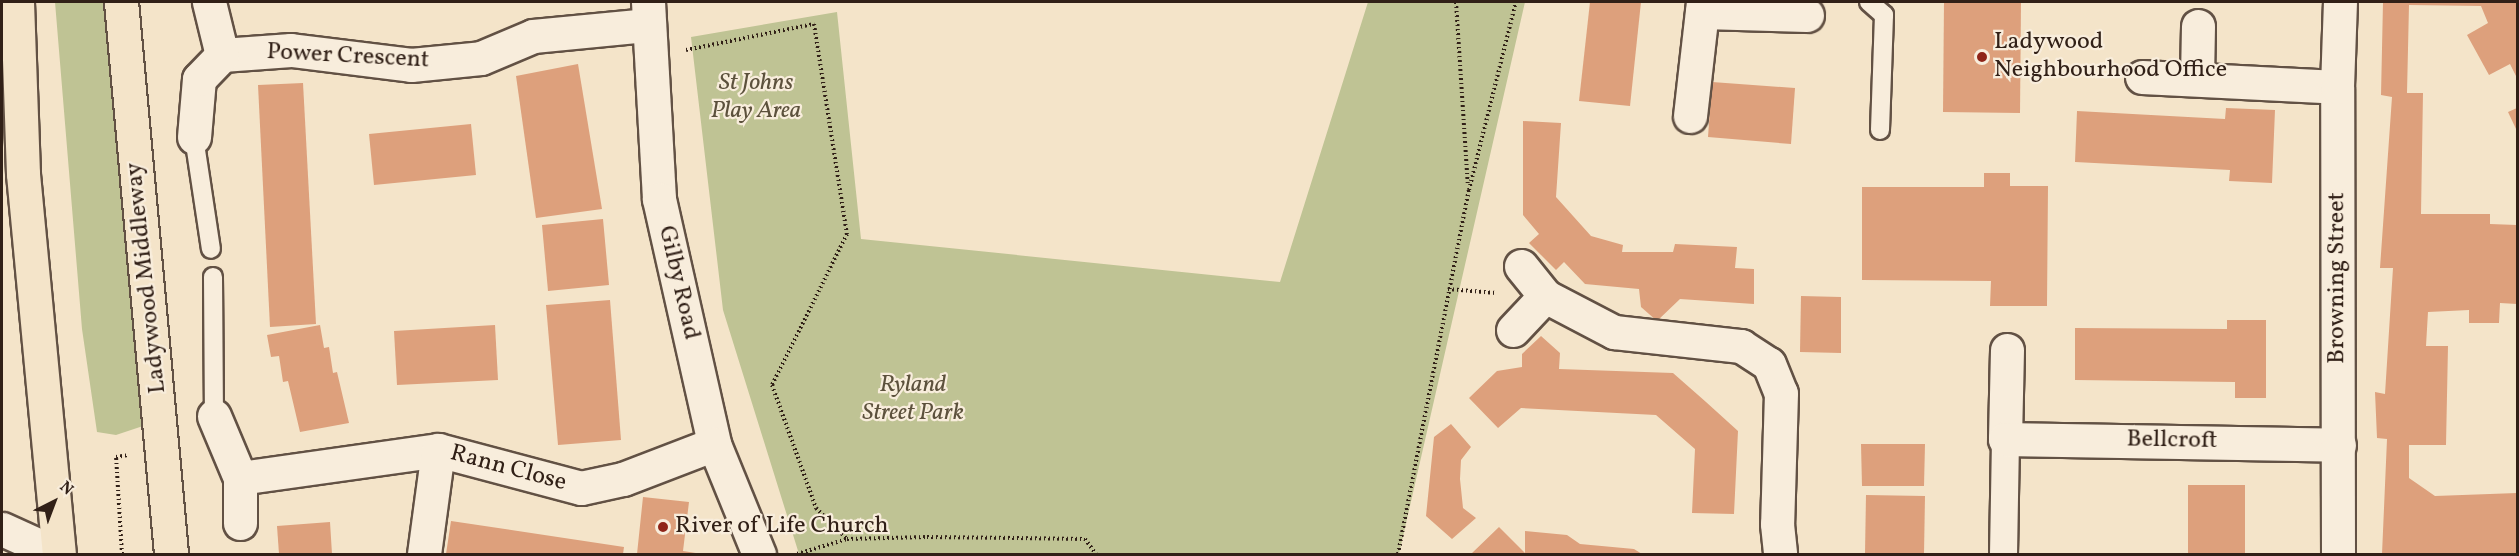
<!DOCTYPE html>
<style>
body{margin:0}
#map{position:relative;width:2519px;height:556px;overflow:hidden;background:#f4e4c9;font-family:Vollkorn,serif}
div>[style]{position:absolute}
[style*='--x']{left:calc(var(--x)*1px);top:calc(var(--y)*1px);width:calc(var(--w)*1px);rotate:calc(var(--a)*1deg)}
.green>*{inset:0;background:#bfc394}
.building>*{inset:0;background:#dda07c}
.path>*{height:4px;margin-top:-2px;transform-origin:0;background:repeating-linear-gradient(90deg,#312017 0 1.5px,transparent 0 4.5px)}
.roads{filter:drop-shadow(2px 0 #625144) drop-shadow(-2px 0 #625144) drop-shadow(0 2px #625144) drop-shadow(0 -2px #625144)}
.service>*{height:18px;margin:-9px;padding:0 9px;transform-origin:9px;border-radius:9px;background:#f8eddc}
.pedestrian>*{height:27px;margin:-13.5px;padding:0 13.5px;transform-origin:13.5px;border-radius:13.5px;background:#f8eddc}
.minor>*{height:33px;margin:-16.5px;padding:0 16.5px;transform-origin:16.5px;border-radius:16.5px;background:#f8eddc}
.trunk>*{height:33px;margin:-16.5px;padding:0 16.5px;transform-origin:16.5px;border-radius:16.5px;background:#f4e4c9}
.dots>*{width:16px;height:16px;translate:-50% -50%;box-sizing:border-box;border:3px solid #f8eddc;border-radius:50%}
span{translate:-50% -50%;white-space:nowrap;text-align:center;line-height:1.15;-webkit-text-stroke:4.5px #f8eddc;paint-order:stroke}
.poi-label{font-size:24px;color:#312017}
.left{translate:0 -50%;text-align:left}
.street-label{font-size:24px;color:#312017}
.park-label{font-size:24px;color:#5c513c;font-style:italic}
.frame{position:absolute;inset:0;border:3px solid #312017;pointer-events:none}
.north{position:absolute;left:24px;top:472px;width:60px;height:60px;-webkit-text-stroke:4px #f8eddc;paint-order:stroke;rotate:42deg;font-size:16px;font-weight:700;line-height:24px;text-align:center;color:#312017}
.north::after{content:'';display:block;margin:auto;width:21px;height:27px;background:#312017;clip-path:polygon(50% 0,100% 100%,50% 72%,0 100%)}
</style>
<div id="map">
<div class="green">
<div style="clip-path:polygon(55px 2px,110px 2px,117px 152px,143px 426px,116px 435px,97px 432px,82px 329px)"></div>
<div style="clip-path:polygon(1368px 2px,1525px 2px,1399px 554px,799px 554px,723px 310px,691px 37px,837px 12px,861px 239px,1280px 282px)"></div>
</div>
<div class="building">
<div style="clip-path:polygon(1590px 2px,1641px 2px,1630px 106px,1579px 101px)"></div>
<div style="clip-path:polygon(1944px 2px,2021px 2px,2020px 113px,1943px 112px)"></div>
<div style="clip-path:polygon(2383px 2px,2517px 2px,2517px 78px,2510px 64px,2489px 75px,2467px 35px,2488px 23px,2481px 6px,2409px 5px,2407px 93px,2423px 93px,2421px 214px,2490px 214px,2490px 224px,2517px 225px,2517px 304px,2500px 303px,2499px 323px,2469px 323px,2469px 310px,2428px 312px,2426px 346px,2448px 346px,2446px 445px,2409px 445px,2409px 478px,2435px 496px,2517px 493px,2517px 554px,2382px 554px,2387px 439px,2377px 438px,2375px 392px,2385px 394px,2393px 268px,2380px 268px,2392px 97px,2381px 95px)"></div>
<div style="clip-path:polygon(578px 64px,602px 209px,536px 218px,516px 76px)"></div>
<div style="clip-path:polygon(1712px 82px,1795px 88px,1791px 144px,1708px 137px)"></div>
<div style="clip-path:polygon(303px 83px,316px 324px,270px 327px,258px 85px)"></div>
<div style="clip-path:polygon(2226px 108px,2275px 110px,2272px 183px,2229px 181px,2230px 170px,2075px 162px,2077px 111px,2225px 119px)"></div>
<div style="clip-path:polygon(2517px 108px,2517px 131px,2508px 112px)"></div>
<div style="clip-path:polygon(1523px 121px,1561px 123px,1556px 197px,1591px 236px,1623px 245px,1622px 252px,1673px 252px,1675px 244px,1737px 247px,1735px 268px,1754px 269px,1754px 304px,1680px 299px,1657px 321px,1641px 307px,1639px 289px,1585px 284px,1564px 262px,1556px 270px,1529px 243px,1539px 234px,1523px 215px)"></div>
<div style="clip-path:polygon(471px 124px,476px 175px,374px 185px,369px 134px)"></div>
<div style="clip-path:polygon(1984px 173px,2010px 173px,2010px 186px,2048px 186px,2047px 306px,1990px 306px,1991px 281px,1862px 280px,1862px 187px,1984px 187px)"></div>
<div style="clip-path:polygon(603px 219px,609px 285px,548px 291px,542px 225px)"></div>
<div style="clip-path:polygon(1801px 296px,1841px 297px,1841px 353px,1800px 352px)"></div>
<div style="clip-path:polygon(610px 300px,621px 440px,558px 445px,546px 305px)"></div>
<div style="clip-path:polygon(2227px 320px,2266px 320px,2266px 398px,2235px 398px,2235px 382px,2075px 380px,2075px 328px,2227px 329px)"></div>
<div style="clip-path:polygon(320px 325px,324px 348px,329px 347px,333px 373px,337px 372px,349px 423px,300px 432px,288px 381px,283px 382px,279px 356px,271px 357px,267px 335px)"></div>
<div style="clip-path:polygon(495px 325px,498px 380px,397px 385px,394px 331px)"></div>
<div style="clip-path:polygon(1541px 336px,1560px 353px,1559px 369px,1673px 373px,1706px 402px,1738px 431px,1734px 514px,1692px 513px,1695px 449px,1656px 415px,1521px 408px,1498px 428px,1469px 398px,1497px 371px,1522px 367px,1522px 354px)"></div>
<div style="clip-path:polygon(1451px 424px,1471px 447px,1461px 460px,1460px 479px,1463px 508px,1476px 518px,1452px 539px,1426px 516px,1434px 437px)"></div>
<div style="clip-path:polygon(1861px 444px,1925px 444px,1924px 486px,1862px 486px)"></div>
<div style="clip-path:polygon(2188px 485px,2245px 485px,2245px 554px,2188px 554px)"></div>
<div style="clip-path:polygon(1866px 495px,1925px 496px,1924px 554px,1865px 554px)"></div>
<div style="clip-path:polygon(643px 497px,689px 502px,683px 551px,702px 554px,637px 554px)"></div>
<div style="clip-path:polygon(451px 521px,624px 547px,623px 554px,446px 554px)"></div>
<div style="clip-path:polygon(330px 522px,332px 554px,279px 554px,277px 526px)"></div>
<div style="clip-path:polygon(1499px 527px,1525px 553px,1525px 531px,1567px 535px,1580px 544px,1634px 549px,1642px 554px,1471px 554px)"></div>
</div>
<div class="path">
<div style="--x:1456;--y:2;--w:184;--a:86.3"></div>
<div style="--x:686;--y:50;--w:131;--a:-11.5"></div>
<div style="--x:814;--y:24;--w:213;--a:81.1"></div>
<div style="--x:847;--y:234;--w:169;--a:116.4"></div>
<div style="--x:772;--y:385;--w:131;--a:70.3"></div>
<div style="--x:816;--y:508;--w:44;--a:45"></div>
<div style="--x:1448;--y:289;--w:48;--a:4.8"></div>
<div style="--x:122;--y:554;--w:97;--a:-93.5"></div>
<div style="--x:116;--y:457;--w:12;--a:-9"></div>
<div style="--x:797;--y:554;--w:52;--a:-16.7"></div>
<div style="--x:847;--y:539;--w:80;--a:-1.4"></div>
<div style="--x:927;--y:537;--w:158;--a:0.7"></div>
<div style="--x:1085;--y:539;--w:19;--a:54"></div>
<div style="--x:1398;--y:554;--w:371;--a:-79"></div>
<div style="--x:1469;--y:190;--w:194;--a:-76"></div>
</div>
<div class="roads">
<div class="service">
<div style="--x:1869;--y:2;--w:20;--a:41"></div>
<div style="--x:1884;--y:15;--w:115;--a:92"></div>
<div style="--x:194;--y:137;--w:113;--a:81.4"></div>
<div style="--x:213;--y:277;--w:139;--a:89.6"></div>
</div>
<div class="pedestrian">
<div style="--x:2003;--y:554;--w:115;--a:-89"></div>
</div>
<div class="minor">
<div style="--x:648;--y:2;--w:197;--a:86.8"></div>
<div style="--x:659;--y:199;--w:251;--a:77.3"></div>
<div style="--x:714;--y:444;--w:119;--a:67.8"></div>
<div style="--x:1702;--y:12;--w:105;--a:1.6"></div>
<div style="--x:222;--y:55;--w:69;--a:-4.1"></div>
<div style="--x:291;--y:50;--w:121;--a:7.1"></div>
<div style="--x:411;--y:65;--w:70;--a:-5.7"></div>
<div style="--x:481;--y:58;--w:56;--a:-22.9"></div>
<div style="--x:533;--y:36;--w:116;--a:-5.5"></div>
<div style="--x:2142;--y:77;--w:195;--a:2.9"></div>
<div style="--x:2197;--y:78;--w:52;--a:-88.9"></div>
<div style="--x:1690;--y:116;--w:115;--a:-83.5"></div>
<div style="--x:194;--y:137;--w:58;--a:-85.1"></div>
<div style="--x:199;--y:79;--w:33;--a:-46"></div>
<div style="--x:222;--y:55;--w:55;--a:-103.8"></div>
<div style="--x:1521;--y:266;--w:38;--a:51"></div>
<div style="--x:1513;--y:330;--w:47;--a:-46.7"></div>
<div style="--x:1545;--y:296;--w:78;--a:27.6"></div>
<div style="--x:1614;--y:332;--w:128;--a:6.3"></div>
<div style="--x:1741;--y:346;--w:33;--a:33"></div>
<div style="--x:1769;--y:364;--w:31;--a:68"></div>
<div style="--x:1781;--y:393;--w:131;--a:91.7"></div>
<div style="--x:1777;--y:524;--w:30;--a:84"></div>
<div style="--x:2007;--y:350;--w:89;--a:91.3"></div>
<div style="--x:2005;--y:439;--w:334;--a:1"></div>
<div style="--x:214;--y:416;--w:67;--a:67.2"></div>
<div style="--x:240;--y:478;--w:45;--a:90"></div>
<div style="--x:240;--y:478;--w:200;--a:-8"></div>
<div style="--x:438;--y:450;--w:148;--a:14.9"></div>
<div style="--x:581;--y:488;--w:43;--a:-12.1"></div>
<div style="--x:623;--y:479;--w:97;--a:-21"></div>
<div style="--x:2;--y:529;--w:60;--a:24.4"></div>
<div style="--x:424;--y:554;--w:105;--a:-82.3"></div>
<div style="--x:2338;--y:554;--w:467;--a:-90.1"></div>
<div style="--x:2337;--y:87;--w:85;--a:-88"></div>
</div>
<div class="trunk">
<div style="--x:17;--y:2;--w:172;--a:88"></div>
<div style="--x:23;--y:174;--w:382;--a:84.6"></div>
<div style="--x:121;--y:2;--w:554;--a:84.82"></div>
</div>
</div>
<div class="dots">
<div style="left:1982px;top:57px;background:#8f2418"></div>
<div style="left:663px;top:527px;background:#8f2418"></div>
</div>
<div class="poi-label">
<span class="left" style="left:1994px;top:57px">Ladywood<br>Neighbourhood Office</span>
<span class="left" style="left:675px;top:527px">River of Life Church</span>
</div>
<div class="street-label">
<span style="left:348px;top:57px;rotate:3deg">Power Crescent</span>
<span style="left:147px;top:278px;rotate:-96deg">Ladywood Middleway</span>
<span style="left:2338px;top:278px;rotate:-90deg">Browning Street</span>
<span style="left:678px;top:283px;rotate:77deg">Gilby Road</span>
<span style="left:2172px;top:441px;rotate:1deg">Bellcroft</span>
<span style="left:508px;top:469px;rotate:15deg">Rann Close</span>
</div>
<div class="park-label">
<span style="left:756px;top:98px">St Johns<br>Play Area</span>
<span style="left:913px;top:400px">Ryland<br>Street Park</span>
</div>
<div class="frame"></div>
<div class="north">N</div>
</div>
